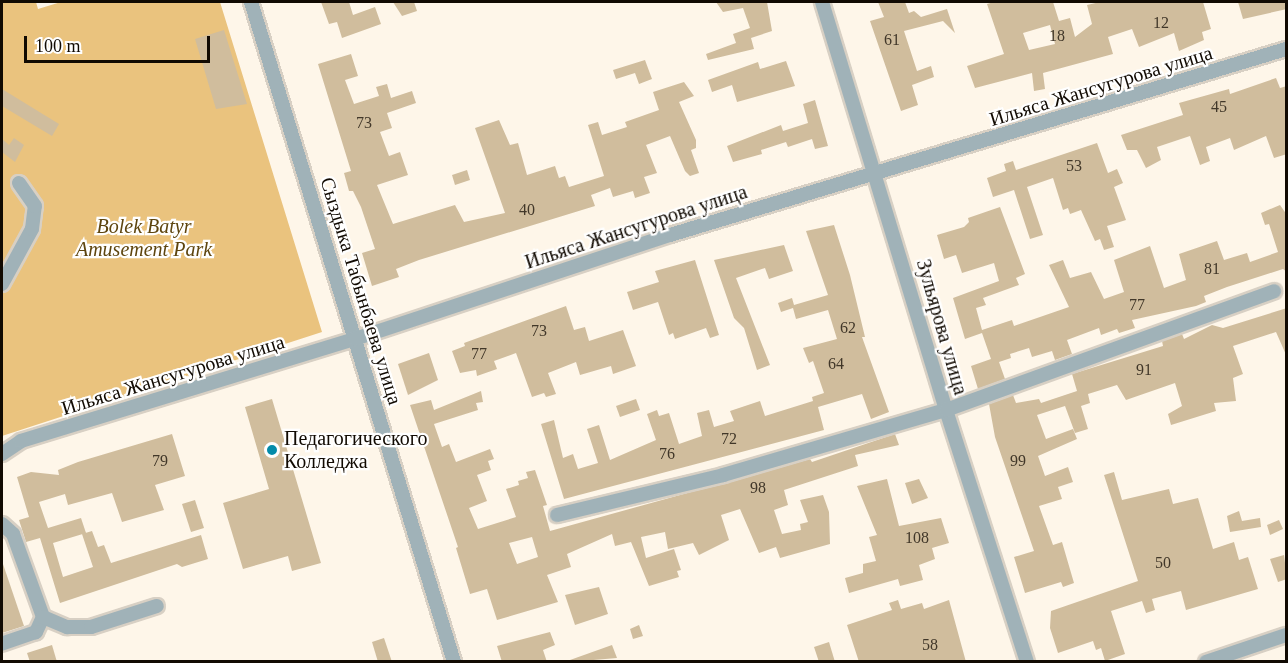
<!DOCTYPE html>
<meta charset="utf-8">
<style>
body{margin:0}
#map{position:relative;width:1288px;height:663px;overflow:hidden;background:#fef6e9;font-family:"Times New Roman",serif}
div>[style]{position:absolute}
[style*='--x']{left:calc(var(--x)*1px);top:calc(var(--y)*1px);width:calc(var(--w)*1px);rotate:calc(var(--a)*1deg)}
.green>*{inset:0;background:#eac37e}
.building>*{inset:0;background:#d0bd9d}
.roads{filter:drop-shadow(2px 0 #d8d0c4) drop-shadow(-2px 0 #d8d0c4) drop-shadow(0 2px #d8d0c4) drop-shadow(0 -2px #d8d0c4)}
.minor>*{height:14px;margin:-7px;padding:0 7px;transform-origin:7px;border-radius:7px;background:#a0b2b8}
.dots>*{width:16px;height:16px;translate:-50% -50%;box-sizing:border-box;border:3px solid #fff;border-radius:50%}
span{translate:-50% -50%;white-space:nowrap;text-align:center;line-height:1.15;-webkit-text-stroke:4.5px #fff;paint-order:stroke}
.number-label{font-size:16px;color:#413729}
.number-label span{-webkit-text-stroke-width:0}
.street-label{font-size:20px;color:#110a02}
.park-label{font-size:20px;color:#5e450e;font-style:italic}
.poi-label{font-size:20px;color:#110a02}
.left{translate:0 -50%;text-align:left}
.frame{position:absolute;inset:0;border:3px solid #110a02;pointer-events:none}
.scale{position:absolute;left:24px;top:36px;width:186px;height:27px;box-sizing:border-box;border:3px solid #110a02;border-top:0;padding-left:8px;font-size:18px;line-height:21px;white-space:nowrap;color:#110a02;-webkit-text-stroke:4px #fff;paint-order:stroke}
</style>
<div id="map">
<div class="green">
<div style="clip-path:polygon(2px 2px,36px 2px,38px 9px,61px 2px,220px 2px,322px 332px,2px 436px)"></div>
</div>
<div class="building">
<div style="clip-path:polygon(321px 2px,349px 2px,353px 15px,375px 7px,381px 24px,342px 38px,337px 22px,329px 24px)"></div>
<div style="clip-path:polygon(393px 2px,414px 2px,417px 11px,402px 16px)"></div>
<div style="clip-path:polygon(716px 2px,767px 2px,772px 31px,751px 38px,754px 49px,708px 60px,706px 54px,736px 43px,733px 34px,750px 28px,743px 8px,723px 12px)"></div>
<div style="clip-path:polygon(878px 2px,905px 2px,909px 13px,914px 11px,921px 17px,947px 9px,955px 33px,943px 21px,904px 31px,917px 71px,931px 66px,934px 77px,912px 85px,918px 105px,901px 111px,870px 21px,884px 17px)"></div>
<div style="clip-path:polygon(evenodd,994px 2px,1053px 2px,1059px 21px,1070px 18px,1075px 37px,1092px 24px,1087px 5px,1100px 2px,1203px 2px,1211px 29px,1202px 32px,1204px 40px,1179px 51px,1174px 33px,1139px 47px,1132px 29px,1108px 37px,1113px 54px,1043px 73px,1045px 89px,1034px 91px,1032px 73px,975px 88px,967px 66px,1004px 54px,987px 4px,994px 2px,1050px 25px,1055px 44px,1029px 50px,1023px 33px,1050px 25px)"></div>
<div style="clip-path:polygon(1238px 2px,1287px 2px,1287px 9px,1243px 19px)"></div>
<div style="clip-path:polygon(224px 30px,247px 104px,216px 109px,195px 39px)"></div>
<div style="clip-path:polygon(351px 54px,358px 76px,345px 80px,354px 104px,379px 96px,376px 87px,387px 84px,391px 98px,412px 91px,416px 103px,387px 113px,392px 128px,380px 132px,389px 156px,400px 152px,408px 175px,377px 185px,393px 224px,455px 205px,464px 222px,505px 213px,475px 128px,499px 120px,510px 145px,518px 143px,527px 175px,555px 166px,559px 178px,565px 176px,569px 187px,604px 176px,588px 125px,598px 122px,602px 135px,627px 127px,625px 122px,659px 110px,653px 92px,684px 82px,694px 96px,679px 102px,696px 140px,696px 148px,691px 150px,699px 173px,690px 176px,685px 171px,670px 136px,646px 145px,657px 173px,644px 177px,650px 193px,635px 198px,633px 191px,613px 197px,610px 188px,591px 195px,595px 206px,419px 260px,396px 269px,399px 277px,372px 286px,362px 253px,375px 249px,361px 207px,353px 191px,349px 191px,344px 173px,351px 171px,318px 64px)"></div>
<div style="clip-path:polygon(645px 60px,652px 79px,639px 84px,635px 73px,616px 79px,613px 70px)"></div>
<div style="clip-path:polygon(786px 61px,795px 86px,737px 102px,732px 85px,712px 92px,708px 80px,758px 62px,760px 69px)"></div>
<div style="clip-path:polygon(1276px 78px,1280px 88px,1287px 86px,1287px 154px,1274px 158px,1266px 136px,1234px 150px,1230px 138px,1206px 147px,1210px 161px,1200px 165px,1190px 136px,1157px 147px,1161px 160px,1146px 168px,1137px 150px,1127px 150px,1121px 135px,1183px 115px,1179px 103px,1229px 89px,1230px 94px)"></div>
<div style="clip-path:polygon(2px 89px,59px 124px,52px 136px,2px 106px)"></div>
<div style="clip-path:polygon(815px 100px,828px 146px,815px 149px,812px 139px,788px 147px,786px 142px,761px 150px,762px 154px,733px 162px,727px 146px,781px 125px,783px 131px,808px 123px,803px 104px)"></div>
<div style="clip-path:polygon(14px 138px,24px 145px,15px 162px,2px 152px,2px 139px,9px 145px)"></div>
<div style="clip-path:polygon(1097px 143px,1108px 173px,1117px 169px,1123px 183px,1114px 187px,1126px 220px,1107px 226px,1114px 247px,1104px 250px,1100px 239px,1095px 241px,1081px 210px,1070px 214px,1068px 208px,1063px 210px,1053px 178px,1027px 187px,1043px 235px,1030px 239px,1014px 190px,993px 197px,987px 178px,1006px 171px,1004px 164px,1013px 161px,1016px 170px)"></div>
<div style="clip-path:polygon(467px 170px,470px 180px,455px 185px,452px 175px)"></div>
<div style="clip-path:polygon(1280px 205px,1287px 215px,1287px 272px,1283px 269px,1227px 287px,1204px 296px,1206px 302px,1196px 306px,1132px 320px,1135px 328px,1119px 333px,1117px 329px,1101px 335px,1099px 328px,1067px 340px,1072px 354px,1055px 360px,1052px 351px,1032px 357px,1029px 348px,1010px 354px,1011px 358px,999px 362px,1005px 379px,978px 389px,971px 366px,991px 359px,982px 333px,965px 339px,953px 298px,999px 281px,994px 263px,962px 273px,956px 255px,944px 259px,937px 235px,964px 227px,969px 222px,968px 218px,1000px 207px,1025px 274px,1016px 278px,1019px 285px,983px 298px,986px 305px,976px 308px,982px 330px,1012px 320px,1014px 326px,1069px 307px,1049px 265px,1063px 260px,1070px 278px,1091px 272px,1104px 299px,1124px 292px,1114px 260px,1150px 246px,1164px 288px,1186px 280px,1179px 254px,1217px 241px,1224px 260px,1247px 253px,1250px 262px,1278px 252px,1269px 224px,1265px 225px,1261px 213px)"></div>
<div style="clip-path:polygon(834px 225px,850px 275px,865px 337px,862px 337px,889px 412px,871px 419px,862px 394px,818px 407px,824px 430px,564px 499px,541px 424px,554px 420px,563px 458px,573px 454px,578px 469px,598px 463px,587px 429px,599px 425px,610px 460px,656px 440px,647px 414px,657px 410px,659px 416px,669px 413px,679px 444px,702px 436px,697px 413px,709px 410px,714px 427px,734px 421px,730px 411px,760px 401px,765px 416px,813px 401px,812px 397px,824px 393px,813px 361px,809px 363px,803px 348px,837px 339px,828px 310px,796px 319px,793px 308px,781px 312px,778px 303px,792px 298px,794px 305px,828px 295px,806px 231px)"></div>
<div style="clip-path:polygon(784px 245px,793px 271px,769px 279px,765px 268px,736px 278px,770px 365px,757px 370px,744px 328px,734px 318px,714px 260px)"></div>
<div style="clip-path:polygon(695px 260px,719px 335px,710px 338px,706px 328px,675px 339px,673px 333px,669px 335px,658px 302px,633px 310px,627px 292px,659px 282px,655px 271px)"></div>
<div style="clip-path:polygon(566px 306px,574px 330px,585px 327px,589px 341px,623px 330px,636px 366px,613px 374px,611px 366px,580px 375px,576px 362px,548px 373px,556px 394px,546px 397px,544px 393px,532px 397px,516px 353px,494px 361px,497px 369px,477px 376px,476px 370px,460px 373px,452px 351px,465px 346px,464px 343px)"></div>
<div style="clip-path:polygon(1287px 308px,1287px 357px,1276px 332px,1233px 346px,1243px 374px,1233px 378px,1236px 401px,1214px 403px,1216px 411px,1171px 425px,1168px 414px,1182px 406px,1175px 383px,1126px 400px,1117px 385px,1088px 394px,1090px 403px,1081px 406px,1088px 429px,1075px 433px,1065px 406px,1037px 415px,1046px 439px,1073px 429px,1077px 439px,1038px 456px,1045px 476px,1068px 467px,1073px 482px,1058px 487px,1062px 499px,1039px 506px,1053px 545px,1062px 542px,1074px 583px,1063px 587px,1061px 582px,1025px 593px,1014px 557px,1034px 551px,995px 437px,989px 404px,1013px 395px,1016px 403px,1039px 399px,1041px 403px,1077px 391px,1072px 374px,1163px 346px,1162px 341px,1182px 334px,1184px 339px,1212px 325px,1223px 328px)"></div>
<div style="clip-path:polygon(429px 353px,438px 380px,408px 395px,398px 364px)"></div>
<div style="clip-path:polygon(evenodd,481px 391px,483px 402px,476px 403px,478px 410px,434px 424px,442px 447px,449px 444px,456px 462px,490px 449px,494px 459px,488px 461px,491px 470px,477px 475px,487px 501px,469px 508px,478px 529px,516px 517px,506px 489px,519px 485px,518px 481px,528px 478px,526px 472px,535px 470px,547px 505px,543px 506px,550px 531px,810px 459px,812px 462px,895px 434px,899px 445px,855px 455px,858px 466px,784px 490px,788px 505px,774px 510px,782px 534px,801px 530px,800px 524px,808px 522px,800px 500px,823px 495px,829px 512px,830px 544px,780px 558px,776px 547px,759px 553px,740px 509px,721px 515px,729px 540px,699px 555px,693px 543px,668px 549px,665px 532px,641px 537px,646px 558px,674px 549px,681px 570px,677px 571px,679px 577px,649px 586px,631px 542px,615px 546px,612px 534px,567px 554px,571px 567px,547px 575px,558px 602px,497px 620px,487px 589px,470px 594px,456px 548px,458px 547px,410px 405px,431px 400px,434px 410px,481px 391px,532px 537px,538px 557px,517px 564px,509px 543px,532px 537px)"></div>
<div style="clip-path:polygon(272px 399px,321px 563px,292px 571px,288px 556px,243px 569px,223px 503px,269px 489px,245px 407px)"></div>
<div style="clip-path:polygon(636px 399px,640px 410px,620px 417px,616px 406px)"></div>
<div style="clip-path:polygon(172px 434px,185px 476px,155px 485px,164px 510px,122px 522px,112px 493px,68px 505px,65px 494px,39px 502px,48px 528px,81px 518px,86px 533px,53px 543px,63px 577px,93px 567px,82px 534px,92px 531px,98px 547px,104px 545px,111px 563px,201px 535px,208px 559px,182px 567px,177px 564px,60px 603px,40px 538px,26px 542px,19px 520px,29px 517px,17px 477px,31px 472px,59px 475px,58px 470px,78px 462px)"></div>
<div style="clip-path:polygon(1114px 472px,1122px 500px,1169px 489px,1173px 504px,1198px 498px,1213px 549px,1234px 542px,1239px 560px,1248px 557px,1258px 589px,1186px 610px,1181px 591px,1152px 599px,1155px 610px,1146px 613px,1142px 601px,1111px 611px,1125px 654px,1105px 661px,1101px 648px,1096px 650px,1093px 641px,1058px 653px,1050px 628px,1051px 611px,1138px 581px,1104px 475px)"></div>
<div style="clip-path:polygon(887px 479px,899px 526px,941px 518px,949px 543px,932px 548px,935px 559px,919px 565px,923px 580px,900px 586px,898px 579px,849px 593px,845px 578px,863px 573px,863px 564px,876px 561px,869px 537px,877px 535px,857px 486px)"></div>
<div style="clip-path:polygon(919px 479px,928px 498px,912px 504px,905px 483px)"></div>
<div style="clip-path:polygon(195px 500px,204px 528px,191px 532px,182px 504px)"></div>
<div style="clip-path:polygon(1239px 511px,1242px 521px,1260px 518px,1261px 527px,1230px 532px,1227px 516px)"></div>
<div style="clip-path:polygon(1279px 520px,1283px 529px,1270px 535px,1267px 525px)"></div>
<div style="clip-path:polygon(1284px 555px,1287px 579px,1278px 582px,1270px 559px)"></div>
<div style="clip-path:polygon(3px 564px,24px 626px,2px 633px,2px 565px)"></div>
<div style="clip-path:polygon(599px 587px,608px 614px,575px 625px,565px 595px)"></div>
<div style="clip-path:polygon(898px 600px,901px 609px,922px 603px,924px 609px,949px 600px,966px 662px,859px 662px,847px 625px,892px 610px,889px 603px)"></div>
<div style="clip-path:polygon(639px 625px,643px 636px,633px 639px,630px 629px)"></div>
<div style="clip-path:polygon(550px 632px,555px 645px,543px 650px,547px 662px,502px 662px,497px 646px)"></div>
<div style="clip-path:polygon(384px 638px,392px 662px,378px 662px,372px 642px)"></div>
<div style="clip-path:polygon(829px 642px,835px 662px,819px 662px,814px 647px)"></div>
<div style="clip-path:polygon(52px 645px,57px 662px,30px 662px,27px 653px)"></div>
<div style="clip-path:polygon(612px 645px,617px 658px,570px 662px,570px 660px)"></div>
</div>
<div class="roads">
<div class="minor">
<div style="--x:251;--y:2;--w:691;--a:72.9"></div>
<div style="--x:822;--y:2;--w:426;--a:73.1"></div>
<div style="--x:946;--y:410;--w:265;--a:72.2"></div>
<div style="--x:2;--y:284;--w:63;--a:-61.4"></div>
<div style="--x:32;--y:229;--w:23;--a:-83"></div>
<div style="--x:35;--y:206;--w:28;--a:-125"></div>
<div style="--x:2;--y:454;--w:23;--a:-34"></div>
<div style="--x:21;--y:441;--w:349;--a:-17"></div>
<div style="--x:355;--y:339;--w:332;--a:-18.3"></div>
<div style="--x:670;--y:235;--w:643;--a:-16.8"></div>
<div style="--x:557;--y:515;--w:171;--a:-13.5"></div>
<div style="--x:723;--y:475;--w:232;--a:-16.3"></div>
<div style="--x:946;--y:410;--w:349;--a:-19.9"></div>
<div style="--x:2;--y:524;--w:15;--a:42"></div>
<div style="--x:13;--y:534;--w:88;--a:70.1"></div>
<div style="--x:43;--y:617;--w:17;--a:115"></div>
<div style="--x:36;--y:632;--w:36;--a:161"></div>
<div style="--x:43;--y:617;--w:26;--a:23"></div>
<div style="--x:67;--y:627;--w:24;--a:0"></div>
<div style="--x:91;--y:627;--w:69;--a:-17.7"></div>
<div style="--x:1206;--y:662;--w:84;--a:-18.6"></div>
</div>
</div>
<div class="dots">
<div style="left:272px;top:450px;background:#038baa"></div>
</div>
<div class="number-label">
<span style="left:1161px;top:23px">12</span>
<span style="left:1057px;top:36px">18</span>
<span style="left:892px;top:40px">61</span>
<span style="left:1219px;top:107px">45</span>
<span style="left:364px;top:123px">73</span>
<span style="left:1074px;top:166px">53</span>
<span style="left:527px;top:210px">40</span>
<span style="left:1212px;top:269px">81</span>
<span style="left:1137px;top:305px">77</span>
<span style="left:848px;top:328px">62</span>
<span style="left:539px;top:331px">73</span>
<span style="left:479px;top:354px">77</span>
<span style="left:836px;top:364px">64</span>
<span style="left:1144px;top:370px">91</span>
<span style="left:729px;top:439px">72</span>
<span style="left:667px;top:454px">76</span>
<span style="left:160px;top:461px">79</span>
<span style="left:1018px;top:461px">99</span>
<span style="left:758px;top:488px">98</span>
<span style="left:917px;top:538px">108</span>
<span style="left:1163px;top:563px">50</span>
<span style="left:930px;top:645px">58</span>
</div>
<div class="street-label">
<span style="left:1101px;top:86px;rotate:-17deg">Ильяса Жансугурова улица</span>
<span style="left:636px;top:227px;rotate:-18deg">Ильяса Жансугурова улица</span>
<span style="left:361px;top:291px;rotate:73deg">Сыздыка Табынбаева улица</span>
<span style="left:942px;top:327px;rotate:74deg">Зульярова улица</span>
<span style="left:173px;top:375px;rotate:-17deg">Ильяса Жансугурова улица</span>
</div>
<div class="park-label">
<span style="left:144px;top:238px">Bolek Batyr<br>Amusement Park</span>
</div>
<div class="poi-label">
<span class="left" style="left:284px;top:450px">Педагогического<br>Колледжа</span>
</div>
<div class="frame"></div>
<div class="scale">100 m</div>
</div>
